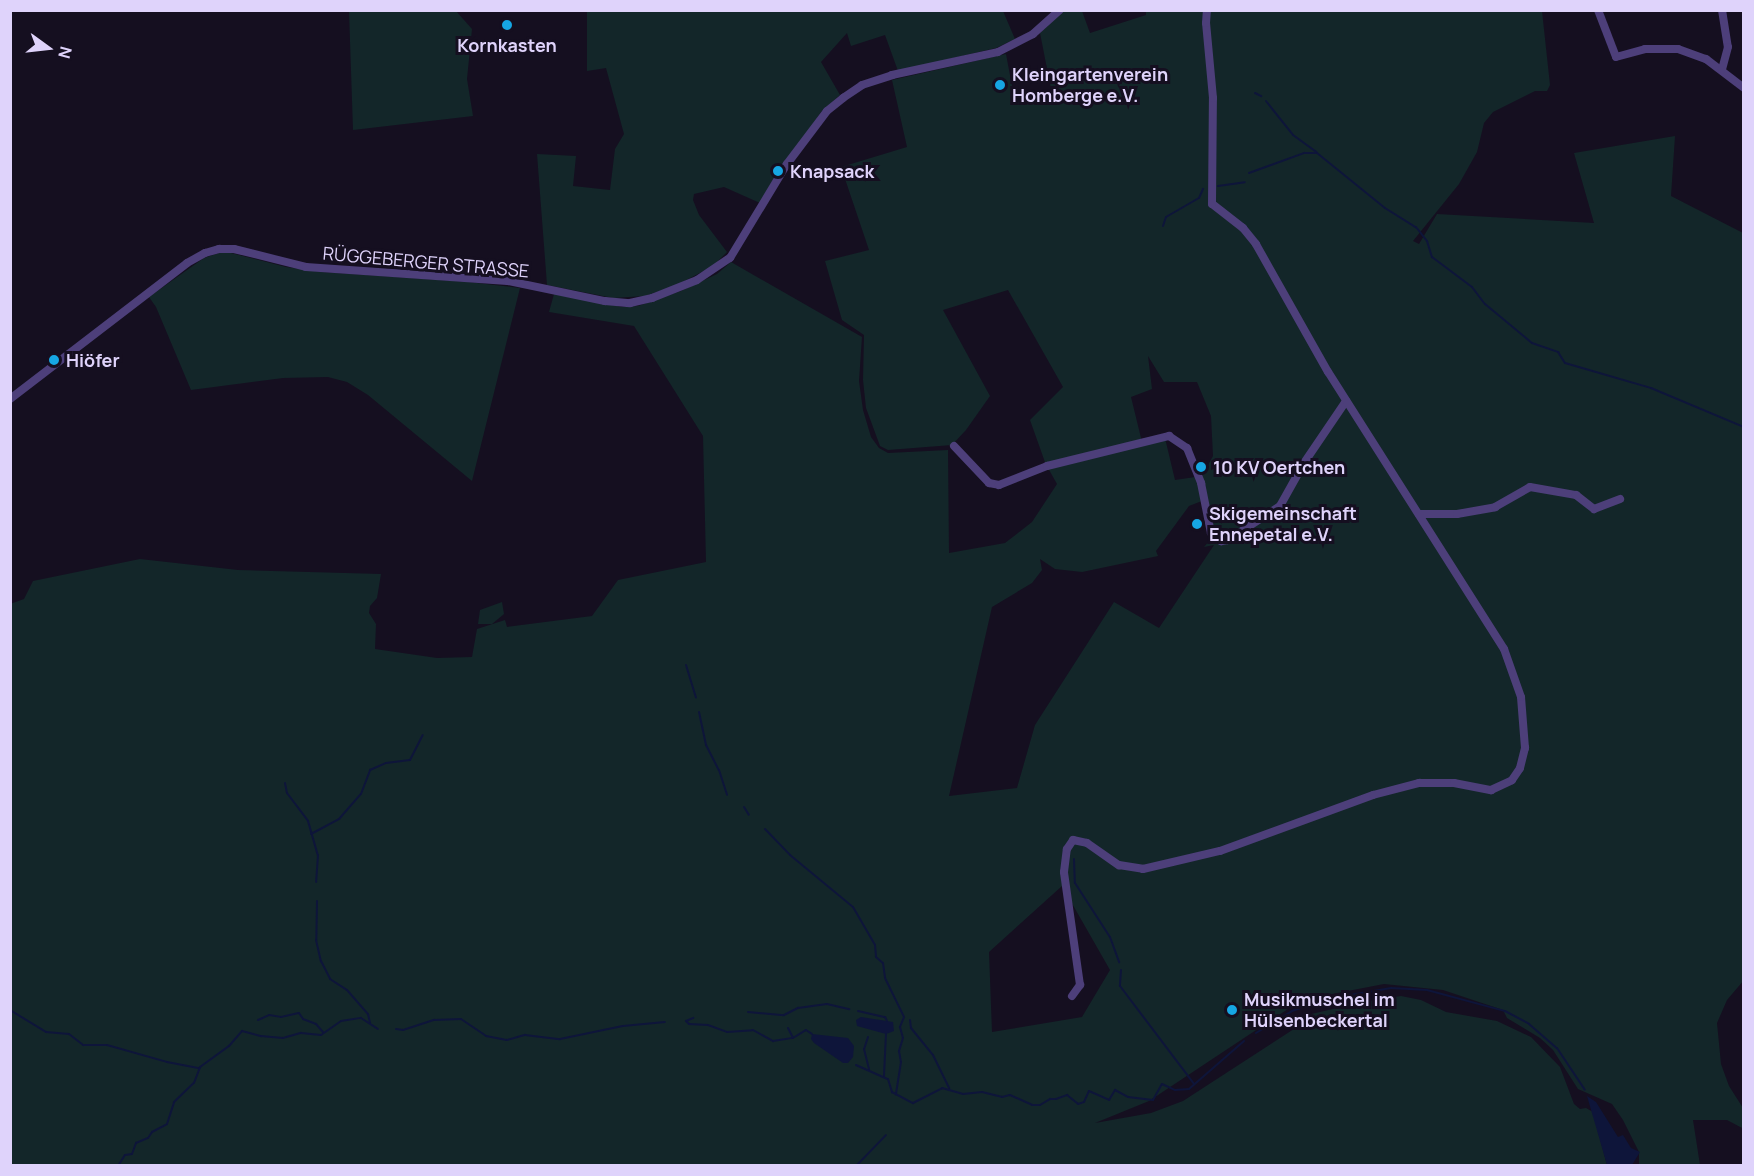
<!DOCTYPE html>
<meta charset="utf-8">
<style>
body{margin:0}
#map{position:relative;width:1754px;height:1176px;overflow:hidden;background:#150f20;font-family:Manrope,sans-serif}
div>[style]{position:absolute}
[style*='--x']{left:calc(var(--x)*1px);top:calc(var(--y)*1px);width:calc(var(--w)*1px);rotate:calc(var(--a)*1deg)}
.green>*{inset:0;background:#132629}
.water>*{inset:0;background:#0e153a}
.stream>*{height:2px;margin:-1px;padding:0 1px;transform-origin:1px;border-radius:1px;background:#0e153a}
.minor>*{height:8px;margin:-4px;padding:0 4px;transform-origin:4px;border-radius:4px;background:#4d3f7a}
.dots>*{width:16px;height:16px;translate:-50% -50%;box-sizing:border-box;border:3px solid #150f20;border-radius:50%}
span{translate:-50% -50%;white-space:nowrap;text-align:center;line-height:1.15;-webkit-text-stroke:6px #150f20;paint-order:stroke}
.poi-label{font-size:18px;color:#dfd3fb;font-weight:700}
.left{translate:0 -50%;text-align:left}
.street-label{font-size:18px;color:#dfd3fb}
.frame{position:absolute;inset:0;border:12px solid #dfd3fb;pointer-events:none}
.north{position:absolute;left:18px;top:18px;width:60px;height:60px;-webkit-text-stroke:4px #150f20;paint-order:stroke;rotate:105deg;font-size:16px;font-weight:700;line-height:24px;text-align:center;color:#dfd3fb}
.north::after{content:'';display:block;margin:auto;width:21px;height:27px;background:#dfd3fb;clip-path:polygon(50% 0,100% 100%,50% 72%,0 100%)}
</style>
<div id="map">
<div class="green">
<div style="clip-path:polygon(evenodd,1146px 10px,1542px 11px,1550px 85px,1547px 91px,1535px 91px,1493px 112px,1484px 123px,1477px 152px,1459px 184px,1413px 241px,1419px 244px,1437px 214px,1594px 223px,1574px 153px,1675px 136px,1671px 196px,1743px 233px,1744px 980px,1727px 1000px,1717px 1023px,1721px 1064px,1729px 1086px,1743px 1108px,1744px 1129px,1727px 1120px,1693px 1120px,1700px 1165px,1639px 1165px,1639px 1152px,1623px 1120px,1612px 1104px,1578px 1089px,1553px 1050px,1540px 1038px,1507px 1018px,1503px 1010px,1443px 990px,1384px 984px,1327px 995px,1291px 1007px,1149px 1101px,1095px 1123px,1151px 1113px,1183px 1101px,1297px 1027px,1294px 1018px,1363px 1002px,1401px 996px,1421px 1000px,1446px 1012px,1497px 1021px,1531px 1037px,1560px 1067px,1574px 1104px,1580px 1109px,1586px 1108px,1593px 1112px,1607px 1165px,11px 1166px,10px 604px,24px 599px,33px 581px,140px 559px,238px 570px,381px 574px,377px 598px,370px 606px,369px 613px,376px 624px,375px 649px,437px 658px,472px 657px,477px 629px,505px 620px,507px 627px,592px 616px,618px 580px,706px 562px,703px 436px,634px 326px,549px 312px,554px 294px,622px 307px,638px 306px,681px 291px,717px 274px,731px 262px,862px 337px,859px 381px,863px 410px,871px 437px,879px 448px,888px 453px,948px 450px,949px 553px,1005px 543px,1032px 522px,1057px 484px,1048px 468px,1165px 438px,1175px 480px,1202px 476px,1213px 456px,1211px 416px,1197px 382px,1164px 382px,1148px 356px,1152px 389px,1131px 397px,1142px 442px,1046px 465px,1030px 420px,1063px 387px,1008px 290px,943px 310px,990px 396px,966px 430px,952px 445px,888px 450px,880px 446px,866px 408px,863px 380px,864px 335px,842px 320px,825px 261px,869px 250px,841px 167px,907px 147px,892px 80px,1006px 54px,1015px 102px,1052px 94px,1040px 33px,1064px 11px,1082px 11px,1090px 33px,1146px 15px,1146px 10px,1207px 499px,1215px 534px,1204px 547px,1214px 545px,1159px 628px,1114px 602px,1035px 725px,1017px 788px,949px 796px,992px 607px,1032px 583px,1042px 570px,1040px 559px,1055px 569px,1082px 572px,1158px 556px,1156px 551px,1189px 506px,1207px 499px,1146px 10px,1062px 886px,1110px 970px,1082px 1017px,992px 1032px,989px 952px,1062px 886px)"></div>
<div style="clip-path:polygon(349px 11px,456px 11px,472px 29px,467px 79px,473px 116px,353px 130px)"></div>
<div style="clip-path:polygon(587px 11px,1003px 11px,1015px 39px,996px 48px,898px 71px,885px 35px,851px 46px,847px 33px,821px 62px,840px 95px,821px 112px,760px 203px,724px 187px,694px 194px,693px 200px,699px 215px,727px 252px,713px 266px,675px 286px,645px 296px,613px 298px,547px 285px,537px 154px,576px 156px,573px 186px,610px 190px,615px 149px,624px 134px,606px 68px,587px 71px)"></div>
<div style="clip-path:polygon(219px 253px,231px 253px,286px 267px,321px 272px,468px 282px,520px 288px,472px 481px,368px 395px,347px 382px,328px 377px,283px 378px,191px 390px,156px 307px,149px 297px,204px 258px)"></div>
<div style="clip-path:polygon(502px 602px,504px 614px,492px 624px,478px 624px,480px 610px)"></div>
</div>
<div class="water">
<div style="clip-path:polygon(861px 1017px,893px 1022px,894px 1031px,886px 1034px,857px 1026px,856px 1020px)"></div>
<div style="clip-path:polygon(812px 1034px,848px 1038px,854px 1046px,853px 1057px,848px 1063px,843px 1063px,814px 1043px,811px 1039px)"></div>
<div style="clip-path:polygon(1587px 1096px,1596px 1102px,1618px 1137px,1623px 1135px,1631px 1148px,1640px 1152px,1632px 1165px,1607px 1165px)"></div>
</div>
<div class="stream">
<div style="--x:1255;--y:93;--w:7;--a:27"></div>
<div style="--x:1266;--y:101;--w:43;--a:51.5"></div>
<div style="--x:1293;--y:135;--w:29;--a:36"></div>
<div style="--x:1249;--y:173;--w:59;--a:-20"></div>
<div style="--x:1304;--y:153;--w:13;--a:0"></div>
<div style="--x:1317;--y:153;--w:87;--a:39"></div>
<div style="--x:1385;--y:208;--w:36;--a:32"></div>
<div style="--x:1416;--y:227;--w:18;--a:52"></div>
<div style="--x:1427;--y:241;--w:17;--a:73"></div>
<div style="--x:1432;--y:257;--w:50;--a:36.9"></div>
<div style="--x:1472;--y:287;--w:21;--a:53"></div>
<div style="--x:1485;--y:304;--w:61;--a:39.7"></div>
<div style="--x:1532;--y:343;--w:28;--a:19"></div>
<div style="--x:1558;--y:352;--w:13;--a:58"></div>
<div style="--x:1565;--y:363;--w:90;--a:16.2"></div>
<div style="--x:1651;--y:388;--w:101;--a:22.8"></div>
<div style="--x:1218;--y:186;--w:27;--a:-8"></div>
<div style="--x:1163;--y:226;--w:9;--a:-72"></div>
<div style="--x:1166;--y:217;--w:38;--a:-30"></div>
<div style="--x:1199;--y:198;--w:10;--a:-66"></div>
<div style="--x:686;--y:665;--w:34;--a:73"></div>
<div style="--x:699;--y:712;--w:34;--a:78"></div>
<div style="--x:706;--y:745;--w:28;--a:63"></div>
<div style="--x:719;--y:770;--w:26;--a:72"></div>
<div style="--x:285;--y:783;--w:10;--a:79"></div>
<div style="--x:287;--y:793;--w:35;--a:53"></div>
<div style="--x:308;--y:821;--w:35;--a:74"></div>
<div style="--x:318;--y:855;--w:27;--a:94"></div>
<div style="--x:744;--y:807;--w:9;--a:58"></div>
<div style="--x:765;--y:829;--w:36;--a:46"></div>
<div style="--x:790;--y:855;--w:82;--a:39.5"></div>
<div style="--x:853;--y:907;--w:44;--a:59.9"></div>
<div style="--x:875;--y:945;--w:12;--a:85"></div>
<div style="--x:876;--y:957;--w:9;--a:41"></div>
<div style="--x:883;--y:963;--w:15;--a:82"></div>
<div style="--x:885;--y:978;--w:43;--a:64"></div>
<div style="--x:904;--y:1017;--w:11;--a:112"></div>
<div style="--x:900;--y:1027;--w:11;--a:75"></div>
<div style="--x:903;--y:1038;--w:14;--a:107"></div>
<div style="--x:899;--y:1051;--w:11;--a:80"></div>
<div style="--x:901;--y:1062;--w:33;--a:99"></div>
<div style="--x:311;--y:834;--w:32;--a:-28"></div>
<div style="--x:339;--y:819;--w:33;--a:-49"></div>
<div style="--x:361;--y:794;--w:26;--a:-69"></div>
<div style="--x:370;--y:770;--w:17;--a:-24"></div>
<div style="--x:386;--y:763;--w:24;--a:-7"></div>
<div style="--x:410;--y:760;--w:28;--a:-63"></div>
<div style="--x:1074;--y:859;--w:24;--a:88"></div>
<div style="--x:1075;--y:883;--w:64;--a:57.1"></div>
<div style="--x:1110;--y:937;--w:27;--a:70"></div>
<div style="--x:317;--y:901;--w:39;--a:91"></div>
<div style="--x:316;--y:940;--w:22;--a:77"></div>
<div style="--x:321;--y:961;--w:20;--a:63"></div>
<div style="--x:330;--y:979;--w:20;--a:33"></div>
<div style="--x:347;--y:990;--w:32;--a:49"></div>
<div style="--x:368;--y:1014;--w:9;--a:77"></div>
<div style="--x:1121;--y:970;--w:16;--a:94"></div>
<div style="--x:1120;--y:986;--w:123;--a:52.9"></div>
<div style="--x:10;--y:1010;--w:42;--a:31.4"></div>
<div style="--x:46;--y:1032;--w:23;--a:5"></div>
<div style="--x:69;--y:1034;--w:18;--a:38"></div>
<div style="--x:83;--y:1045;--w:24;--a:0"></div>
<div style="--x:107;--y:1045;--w:62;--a:15.8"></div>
<div style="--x:167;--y:1062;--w:33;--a:11"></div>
<div style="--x:858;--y:1011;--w:28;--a:13"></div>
<div style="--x:885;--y:1017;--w:4;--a:63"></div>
<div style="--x:748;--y:1012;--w:36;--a:5"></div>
<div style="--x:784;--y:1015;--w:16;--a:-27"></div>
<div style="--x:798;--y:1008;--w:29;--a:-8"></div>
<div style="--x:827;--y:1004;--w:23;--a:13"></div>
<div style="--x:258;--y:1020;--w:12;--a:-24"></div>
<div style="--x:269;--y:1015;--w:12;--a:9"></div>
<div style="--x:281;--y:1017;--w:18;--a:-13"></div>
<div style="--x:299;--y:1013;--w:7;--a:56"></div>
<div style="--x:303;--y:1019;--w:14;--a:21"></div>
<div style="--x:316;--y:1024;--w:11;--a:49"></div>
<div style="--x:910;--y:1020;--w:8;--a:83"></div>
<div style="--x:911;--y:1028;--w:35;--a:51"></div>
<div style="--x:933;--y:1055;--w:37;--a:64"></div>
<div style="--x:686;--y:1021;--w:4;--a:45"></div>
<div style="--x:689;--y:1024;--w:19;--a:3"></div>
<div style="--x:708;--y:1025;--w:20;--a:20"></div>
<div style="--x:727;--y:1032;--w:26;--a:-4"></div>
<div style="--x:753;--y:1030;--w:23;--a:29"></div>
<div style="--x:773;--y:1041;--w:20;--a:-9"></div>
<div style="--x:793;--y:1038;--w:15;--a:-32"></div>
<div style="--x:806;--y:1030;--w:7;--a:34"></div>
<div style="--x:686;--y:1021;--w:8;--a:-23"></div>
<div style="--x:788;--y:1028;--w:11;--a:63"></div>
<div style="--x:396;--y:1029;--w:7;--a:8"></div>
<div style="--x:403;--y:1030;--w:33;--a:-18"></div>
<div style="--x:434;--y:1020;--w:27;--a:-2"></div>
<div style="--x:461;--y:1019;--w:30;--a:34"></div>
<div style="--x:486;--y:1036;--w:21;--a:11"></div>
<div style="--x:507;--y:1040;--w:19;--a:-16"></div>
<div style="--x:525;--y:1035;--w:35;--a:7"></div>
<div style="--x:560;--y:1039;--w:64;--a:-11.7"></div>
<div style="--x:623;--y:1026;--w:42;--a:-5.4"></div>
<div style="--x:1256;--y:1033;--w:42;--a:-31.4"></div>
<div style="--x:1292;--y:1011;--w:37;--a:-19"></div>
<div style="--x:1327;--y:999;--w:65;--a:-9.8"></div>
<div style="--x:1391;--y:988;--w:36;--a:3"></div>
<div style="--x:1427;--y:990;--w:81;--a:15.1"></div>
<div style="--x:1505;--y:1011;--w:27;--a:28"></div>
<div style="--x:1529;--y:1024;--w:37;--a:41"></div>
<div style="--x:1557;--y:1048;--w:50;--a:56.3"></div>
<div style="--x:868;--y:1037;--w:13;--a:108"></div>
<div style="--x:864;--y:1049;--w:21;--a:76"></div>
<div style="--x:856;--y:1065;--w:35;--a:24"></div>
<div style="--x:888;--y:1079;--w:14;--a:73"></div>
<div style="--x:892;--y:1092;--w:24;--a:28"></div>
<div style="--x:913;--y:1103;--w:33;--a:-27"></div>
<div style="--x:942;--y:1088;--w:22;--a:16"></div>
<div style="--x:963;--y:1094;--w:19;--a:-6"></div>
<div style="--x:982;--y:1092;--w:21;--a:14"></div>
<div style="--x:1002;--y:1097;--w:8;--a:-14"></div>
<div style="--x:1010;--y:1095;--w:24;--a:24"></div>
<div style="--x:1032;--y:1105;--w:8;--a:0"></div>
<div style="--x:1040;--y:1105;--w:12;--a:-31"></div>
<div style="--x:1050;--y:1099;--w:6;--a:0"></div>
<div style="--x:1056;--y:1099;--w:12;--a:-20"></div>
<div style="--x:1067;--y:1095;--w:14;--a:39"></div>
<div style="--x:1078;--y:1104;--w:6;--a:-18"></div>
<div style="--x:1084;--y:1102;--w:12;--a:-66"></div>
<div style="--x:1089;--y:1091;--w:22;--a:24"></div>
<div style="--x:1109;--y:1100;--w:12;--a:-59"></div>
<div style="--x:1115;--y:1090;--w:15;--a:28"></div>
<div style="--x:1128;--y:1097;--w:25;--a:7"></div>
<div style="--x:1153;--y:1100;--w:18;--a:-61"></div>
<div style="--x:1162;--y:1084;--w:14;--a:25"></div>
<div style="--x:1175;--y:1090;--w:14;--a:-4"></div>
<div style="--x:1189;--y:1089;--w:73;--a:-41.1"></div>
<div style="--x:884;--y:1076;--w:42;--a:-87.3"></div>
<div style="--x:118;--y:1166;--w:13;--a:-58"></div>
<div style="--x:125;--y:1155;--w:7;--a:-8"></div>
<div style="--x:132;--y:1154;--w:12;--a:-70"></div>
<div style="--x:136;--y:1143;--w:13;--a:-23"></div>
<div style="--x:148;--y:1138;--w:7;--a:-56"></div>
<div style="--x:152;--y:1132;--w:17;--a:-28"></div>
<div style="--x:167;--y:1124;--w:23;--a:-72"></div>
<div style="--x:174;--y:1102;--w:28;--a:-44"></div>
<div style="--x:194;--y:1083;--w:17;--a:-69"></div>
<div style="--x:200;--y:1067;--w:36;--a:-36"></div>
<div style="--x:229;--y:1046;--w:20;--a:-49"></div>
<div style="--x:242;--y:1031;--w:20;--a:15"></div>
<div style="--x:261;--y:1036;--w:22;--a:5"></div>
<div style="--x:283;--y:1038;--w:19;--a:-16"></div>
<div style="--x:301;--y:1033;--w:20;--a:6"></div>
<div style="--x:321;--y:1035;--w:24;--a:-35"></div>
<div style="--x:341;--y:1021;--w:20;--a:-9"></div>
<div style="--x:361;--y:1018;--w:20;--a:33"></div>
<div style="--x:856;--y:1166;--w:43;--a:-45.9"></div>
</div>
<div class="minor">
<div style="--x:1598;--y:10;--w:50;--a:69"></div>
<div style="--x:1616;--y:57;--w:30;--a:-15"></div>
<div style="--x:1645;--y:49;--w:33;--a:0"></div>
<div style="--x:1678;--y:49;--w:30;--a:20"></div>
<div style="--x:1706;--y:59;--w:48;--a:37.3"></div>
<div style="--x:1722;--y:10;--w:37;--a:81"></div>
<div style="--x:1728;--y:47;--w:23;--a:105"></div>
<div style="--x:10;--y:399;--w:223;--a:-37.5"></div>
<div style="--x:187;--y:263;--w:21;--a:-29"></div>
<div style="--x:205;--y:253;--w:15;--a:-16"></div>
<div style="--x:219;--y:249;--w:15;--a:0"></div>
<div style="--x:234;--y:249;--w:74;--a:14"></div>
<div style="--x:306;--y:267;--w:202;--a:4"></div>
<div style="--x:508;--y:281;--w:99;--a:11.7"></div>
<div style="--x:605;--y:301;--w:25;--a:5"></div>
<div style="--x:630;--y:303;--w:23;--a:-13"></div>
<div style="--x:652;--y:298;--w:48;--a:-21.8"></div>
<div style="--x:697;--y:280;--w:40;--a:-34"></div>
<div style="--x:730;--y:258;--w:110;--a:-58.8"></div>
<div style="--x:787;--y:164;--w:66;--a:-53"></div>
<div style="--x:827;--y:111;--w:21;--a:-39"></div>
<div style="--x:843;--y:98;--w:23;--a:-34"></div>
<div style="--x:862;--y:85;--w:32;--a:-18"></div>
<div style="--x:892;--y:75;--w:108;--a:-12.2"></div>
<div style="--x:998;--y:52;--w:39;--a:-27"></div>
<div style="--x:1033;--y:34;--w:36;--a:-42"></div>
<div style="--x:954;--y:446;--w:51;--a:46.6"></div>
<div style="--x:989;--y:483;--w:10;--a:11"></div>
<div style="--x:999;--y:485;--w:52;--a:-21.6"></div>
<div style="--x:1047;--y:466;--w:126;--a:-13.8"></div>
<div style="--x:1169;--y:436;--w:22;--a:34"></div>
<div style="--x:1187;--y:448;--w:38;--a:68"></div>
<div style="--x:1201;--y:483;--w:51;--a:78.7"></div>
<div style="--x:1211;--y:533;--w:13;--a:39"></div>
<div style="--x:1221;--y:541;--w:7;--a:-8"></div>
<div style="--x:1228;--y:540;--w:62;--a:-33.2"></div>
<div style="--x:1280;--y:506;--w:49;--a:-60.8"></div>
<div style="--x:1304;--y:463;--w:75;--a:-55.9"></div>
<div style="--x:1419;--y:514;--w:38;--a:0"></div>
<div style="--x:1457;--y:514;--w:39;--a:-10"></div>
<div style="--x:1495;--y:507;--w:40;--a:-29.7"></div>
<div style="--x:1530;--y:487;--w:47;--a:9.9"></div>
<div style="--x:1576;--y:495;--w:23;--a:38"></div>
<div style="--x:1594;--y:509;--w:28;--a:-21"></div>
<div style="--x:1072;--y:996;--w:14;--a:-54"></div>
<div style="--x:1080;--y:985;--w:114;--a:-98.1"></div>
<div style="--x:1064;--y:872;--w:23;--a:-83"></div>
<div style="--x:1067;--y:849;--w:11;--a:-56"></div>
<div style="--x:1073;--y:840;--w:14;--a:12"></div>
<div style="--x:1087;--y:843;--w:39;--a:35"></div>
<div style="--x:1119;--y:865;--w:24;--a:9"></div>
<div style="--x:1143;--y:869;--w:79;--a:-13.2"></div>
<div style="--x:1220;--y:851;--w:163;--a:-20.1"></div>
<div style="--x:1373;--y:795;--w:48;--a:-14.6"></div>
<div style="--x:1419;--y:783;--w:35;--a:0"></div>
<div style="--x:1454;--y:783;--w:38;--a:11"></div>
<div style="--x:1491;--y:790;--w:23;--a:-25"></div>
<div style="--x:1512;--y:780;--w:14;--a:-56"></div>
<div style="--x:1520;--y:768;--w:21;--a:-76"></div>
<div style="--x:1525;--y:748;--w:51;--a:-94.5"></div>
<div style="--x:1521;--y:697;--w:51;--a:-109.5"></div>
<div style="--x:1504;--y:649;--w:328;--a:-122.4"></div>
<div style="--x:1328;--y:372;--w:147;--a:-119.4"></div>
<div style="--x:1256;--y:244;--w:21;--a:-129"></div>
<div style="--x:1243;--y:228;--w:39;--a:-142"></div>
<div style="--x:1212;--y:204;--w:106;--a:-89.5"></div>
<div style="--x:1213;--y:98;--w:75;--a:-95.3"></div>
<div style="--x:1206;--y:23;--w:13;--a:-86"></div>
</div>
<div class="dots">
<div style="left:507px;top:25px;background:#16a6e3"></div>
<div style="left:1000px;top:85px;background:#16a6e3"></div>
<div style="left:778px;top:171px;background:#16a6e3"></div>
<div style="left:54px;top:360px;background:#16a6e3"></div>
<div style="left:1201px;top:467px;background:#16a6e3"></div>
<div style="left:1197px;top:524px;background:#16a6e3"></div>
<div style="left:1232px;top:1010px;background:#16a6e3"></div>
</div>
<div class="poi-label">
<span style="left:507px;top:45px">Kornkasten</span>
<span class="left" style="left:1012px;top:85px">Kleingartenverein<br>Homberge e.V.</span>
<span class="left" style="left:790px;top:171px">Knapsack</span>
<span class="left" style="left:66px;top:360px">Hiöfer</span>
<span class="left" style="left:1213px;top:467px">10 KV Oertchen</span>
<span class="left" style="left:1209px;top:524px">Skigemeinschaft<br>Ennepetal e.V.</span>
<span class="left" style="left:1244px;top:1010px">Musikmuschel im<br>Hülsenbeckertal</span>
</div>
<div class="street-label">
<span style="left:426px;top:262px;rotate:5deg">RÜGGEBERGER STRASSE</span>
</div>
<div class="frame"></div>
<div class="north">N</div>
</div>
